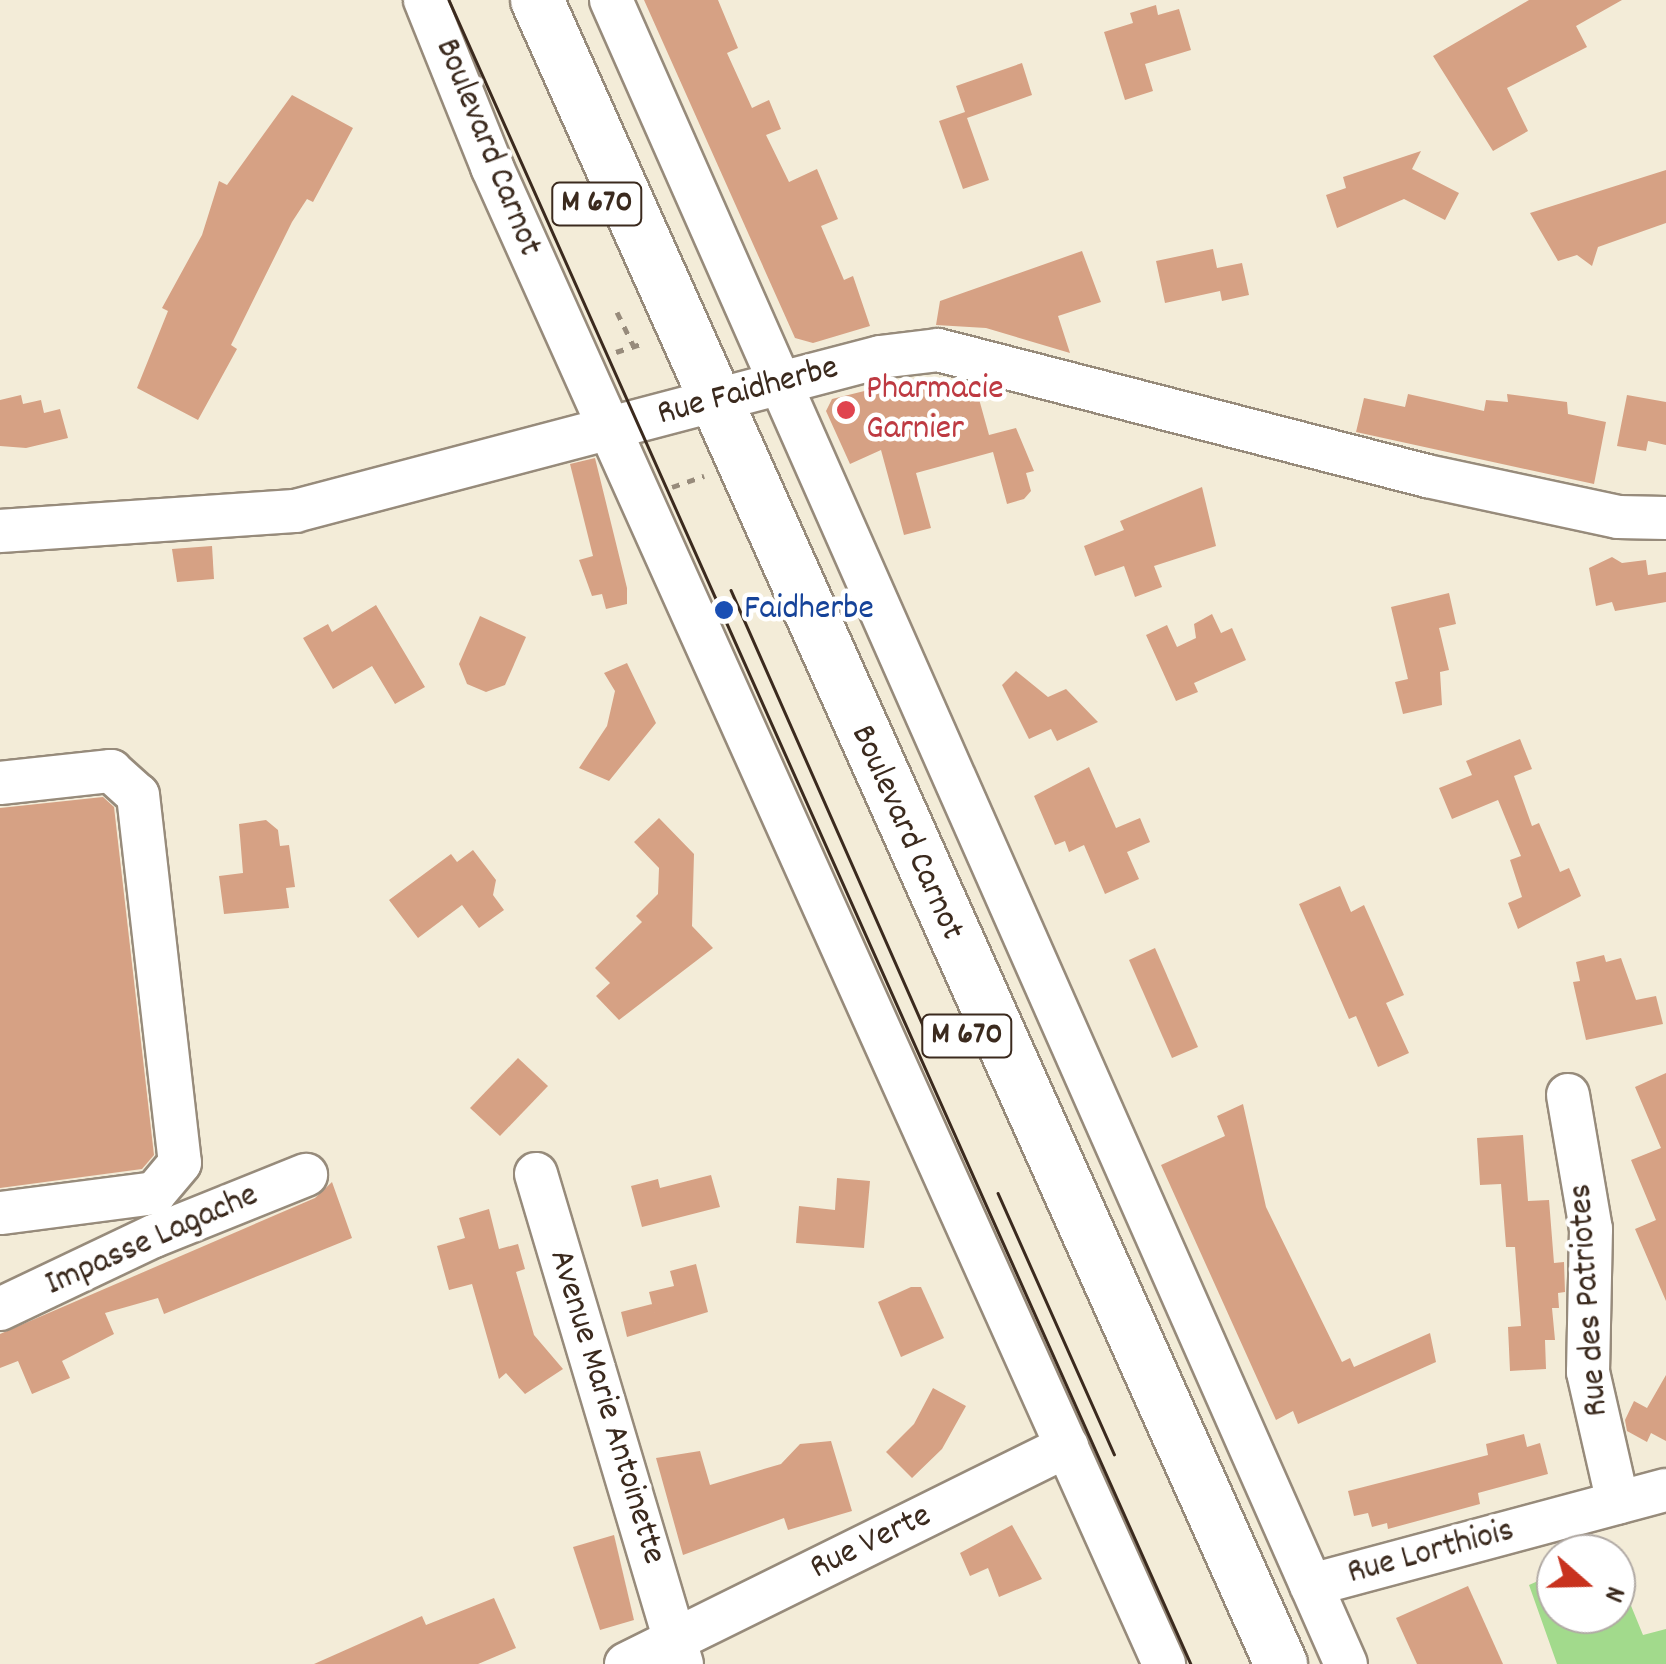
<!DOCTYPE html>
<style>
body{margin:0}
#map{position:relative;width:1666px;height:1664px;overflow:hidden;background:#f3ecd8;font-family:Dekko,sans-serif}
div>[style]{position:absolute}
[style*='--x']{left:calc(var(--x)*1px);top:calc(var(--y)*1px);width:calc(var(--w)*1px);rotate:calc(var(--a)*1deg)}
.green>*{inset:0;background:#a2da8c}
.building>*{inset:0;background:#d6a184}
.path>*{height:5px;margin-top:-2.5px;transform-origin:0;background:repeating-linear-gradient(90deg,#978b7b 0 8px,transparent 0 16px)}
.roads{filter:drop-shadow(2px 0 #978b7b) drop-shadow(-2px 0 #978b7b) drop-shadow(0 2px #978b7b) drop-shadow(0 -2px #978b7b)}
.minor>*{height:42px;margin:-21px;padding:0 21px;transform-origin:21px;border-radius:21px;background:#fff}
.major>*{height:52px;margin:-26px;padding:0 26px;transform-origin:26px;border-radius:26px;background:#fff}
.tram>*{height:2.5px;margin:-1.25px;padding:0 1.25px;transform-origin:1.25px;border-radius:1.25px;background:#3b2a1e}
.dots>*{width:28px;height:28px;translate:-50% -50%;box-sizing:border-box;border:5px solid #fff;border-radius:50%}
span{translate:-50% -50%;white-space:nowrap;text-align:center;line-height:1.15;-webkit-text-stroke:9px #fff;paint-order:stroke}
.shield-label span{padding:2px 8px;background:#fff;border:2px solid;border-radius:8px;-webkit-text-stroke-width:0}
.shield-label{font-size:32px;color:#3b2a1e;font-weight:700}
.street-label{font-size:35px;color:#3b2a1e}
.health-label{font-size:35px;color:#be3a42}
.left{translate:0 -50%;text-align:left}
.transit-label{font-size:35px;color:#164399}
.north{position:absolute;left:1536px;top:1534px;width:100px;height:100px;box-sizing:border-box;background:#fff;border:2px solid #b1aaa5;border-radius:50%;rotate:110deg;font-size:28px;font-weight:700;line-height:40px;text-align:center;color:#3b2a1e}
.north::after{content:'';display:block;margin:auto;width:35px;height:45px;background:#c8321e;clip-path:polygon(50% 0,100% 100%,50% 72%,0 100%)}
</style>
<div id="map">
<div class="green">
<div style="clip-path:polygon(1616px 1569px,1643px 1635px,1666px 1629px,1666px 1664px,1557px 1664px,1529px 1585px,1556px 1573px,1556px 1614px,1616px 1614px)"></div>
</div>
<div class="building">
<div style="clip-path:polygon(644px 0,718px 0,738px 48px,727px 53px,752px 108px,769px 100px,781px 129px,766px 135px,789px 182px,817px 169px,838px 219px,821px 226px,844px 280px,853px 276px,870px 326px,813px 343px,795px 338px)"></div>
<div style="clip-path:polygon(1529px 0,1622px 0,1576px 26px,1587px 47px,1507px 88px,1528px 131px,1493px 151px,1433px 56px)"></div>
<div style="clip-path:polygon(1156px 5px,1158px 15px,1179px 9px,1191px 50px,1145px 64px,1153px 91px,1125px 100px,1104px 32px,1133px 23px,1130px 13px)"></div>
<div style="clip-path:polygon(1022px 63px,1032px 95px,967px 118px,989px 180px,963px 189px,939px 121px,965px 112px,956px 86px)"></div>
<div style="clip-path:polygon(292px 95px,353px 128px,313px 202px,307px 199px,292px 222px,231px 345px,237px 349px,198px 420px,137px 388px,168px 311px,162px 308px,202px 235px,219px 181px,227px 185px)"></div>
<div style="clip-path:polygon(1421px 151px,1412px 169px,1459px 193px,1445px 220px,1404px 199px,1337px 228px,1326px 195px,1346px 188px,1343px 177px)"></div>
<div style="clip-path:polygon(1666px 170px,1666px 223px,1598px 247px,1592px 266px,1577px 255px,1558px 261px,1530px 213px)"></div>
<div style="clip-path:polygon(1213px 249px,1217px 268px,1242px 263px,1249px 295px,1222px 301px,1220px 291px,1165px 303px,1156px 261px)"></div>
<div style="clip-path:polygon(1082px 251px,1101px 302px,1058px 316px,1070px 353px,986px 328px,936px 325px,940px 301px)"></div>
<div style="clip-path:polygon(917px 378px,966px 388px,970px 402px,979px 399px,989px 435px,1016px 428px,1034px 471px,1026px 473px,1031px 491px,1024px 499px,1007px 504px,993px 452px,916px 473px,931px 528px,904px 535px,881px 450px,850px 464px,826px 411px,832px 399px)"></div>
<div style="clip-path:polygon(1408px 394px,1484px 411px,1486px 400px,1508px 402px,1507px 394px,1567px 402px,1568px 414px,1606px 422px,1594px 484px,1356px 432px,1364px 398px,1405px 407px)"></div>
<div style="clip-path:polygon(21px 395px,23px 404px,41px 400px,44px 413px,60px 409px,68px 438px,26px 448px,0 446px,0 400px)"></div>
<div style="clip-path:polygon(1627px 395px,1666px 402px,1666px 445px,1648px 441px,1646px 451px,1617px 446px)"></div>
<div style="clip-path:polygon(595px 458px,627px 588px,627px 604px,606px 609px,602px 594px,592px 596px,579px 560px,593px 556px,570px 464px)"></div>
<div style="clip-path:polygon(1202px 487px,1216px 546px,1154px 566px,1162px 587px,1135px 597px,1124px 566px,1095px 576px,1084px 546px,1124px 530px,1120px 521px)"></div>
<div style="clip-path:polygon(212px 546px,214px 579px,177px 582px,172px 549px)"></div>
<div style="clip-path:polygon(1612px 557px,1622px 563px,1646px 560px,1648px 575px,1666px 572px,1666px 602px,1615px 611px,1612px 602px,1596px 606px,1589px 568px)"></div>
<div style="clip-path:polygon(1449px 593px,1456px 624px,1439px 628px,1449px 670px,1440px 672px,1442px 705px,1403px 714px,1395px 682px,1408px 679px,1391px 607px)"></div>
<div style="clip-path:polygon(376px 605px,425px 687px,395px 704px,372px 666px,333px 689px,303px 638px,328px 624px,332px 632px)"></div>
<div style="clip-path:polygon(1212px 614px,1221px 633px,1232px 628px,1246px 660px,1194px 683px,1198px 692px,1176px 701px,1146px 635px,1167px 625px,1177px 647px,1196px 638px,1194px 624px)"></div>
<div style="clip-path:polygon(480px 616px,526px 637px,505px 685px,486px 692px,467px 684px,459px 664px)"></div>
<div style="clip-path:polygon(627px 663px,656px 723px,609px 781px,579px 768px,607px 726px,615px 691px,604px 673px)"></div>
<div style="clip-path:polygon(1016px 671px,1048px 697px,1066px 689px,1098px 722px,1057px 741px,1051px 729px,1029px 739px,1002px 685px)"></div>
<div style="clip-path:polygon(1520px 739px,1532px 769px,1514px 776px,1532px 826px,1539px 823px,1560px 872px,1569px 868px,1581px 896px,1518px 929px,1508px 903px,1522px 897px,1510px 860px,1521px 856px,1498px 800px,1452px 819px,1439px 788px,1472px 775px,1466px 761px)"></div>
<div style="clip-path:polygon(1089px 767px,1116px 828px,1140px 818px,1150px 842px,1127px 852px,1139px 879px,1105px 894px,1084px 845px,1069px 852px,1065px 841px,1055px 845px,1034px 796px)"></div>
<div style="clip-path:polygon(103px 797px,114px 807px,154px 1155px,142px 1169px,0 1188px,0 808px)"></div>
<div style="clip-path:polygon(659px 818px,694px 854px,692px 926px,713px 948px,619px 1020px,596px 996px,610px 983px,595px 968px,642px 922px,636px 916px,658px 894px,659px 868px,634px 842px)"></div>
<div style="clip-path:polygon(266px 820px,278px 830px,280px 846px,289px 845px,295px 887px,286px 888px,289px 908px,224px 914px,219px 876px,243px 873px,239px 824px)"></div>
<div style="clip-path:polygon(473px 850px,496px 880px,493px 895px,504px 910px,479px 928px,462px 905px,418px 938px,389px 900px,451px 854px,457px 862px)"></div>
<div style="clip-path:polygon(1340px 886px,1351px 912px,1364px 905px,1404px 995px,1386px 1003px,1409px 1053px,1378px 1067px,1356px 1016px,1349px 1019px,1299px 904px)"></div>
<div style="clip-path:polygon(1155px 948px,1198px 1047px,1172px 1058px,1129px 960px)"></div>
<div style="clip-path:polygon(1604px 955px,1606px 962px,1621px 958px,1636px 1000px,1656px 996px,1663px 1024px,1586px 1040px,1573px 982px,1580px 981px,1576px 962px)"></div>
<div style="clip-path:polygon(518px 1058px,548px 1086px,500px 1136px,470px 1108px)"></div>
<div style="clip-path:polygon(1666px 1073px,1666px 1301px,1635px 1229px,1656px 1220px,1631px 1160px,1661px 1148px,1635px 1087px)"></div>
<div style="clip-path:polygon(1243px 1104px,1266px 1207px,1342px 1362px,1350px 1358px,1354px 1367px,1430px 1333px,1436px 1362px,1298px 1424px,1293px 1411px,1276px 1420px,1161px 1165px,1225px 1136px,1217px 1116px)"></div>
<div style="clip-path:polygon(1523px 1135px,1528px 1201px,1549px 1200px,1554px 1263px,1564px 1262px,1565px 1292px,1558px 1293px,1559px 1308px,1552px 1308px,1555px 1340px,1545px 1340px,1546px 1369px,1510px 1371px,1508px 1327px,1521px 1326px,1515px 1247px,1506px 1247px,1501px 1184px,1480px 1185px,1477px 1138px)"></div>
<div style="clip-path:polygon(711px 1175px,720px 1207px,642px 1227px,631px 1186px,658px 1179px,660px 1188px)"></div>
<div style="clip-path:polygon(837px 1178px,870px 1181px,864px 1248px,796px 1243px,799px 1206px,835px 1210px)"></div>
<div style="clip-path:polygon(332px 1182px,352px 1238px,164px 1314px,158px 1298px,105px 1313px,114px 1334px,62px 1361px,70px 1378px,32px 1394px,18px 1361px,0 1368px,0 1334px,315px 1198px)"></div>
<div style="clip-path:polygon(489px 1209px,499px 1249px,518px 1244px,525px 1269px,516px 1272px,534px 1335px,563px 1369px,525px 1394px,506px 1373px,499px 1379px,472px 1284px,449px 1290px,437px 1246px,465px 1238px,459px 1218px)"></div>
<div style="clip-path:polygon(696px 1264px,708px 1312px,627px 1337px,621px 1312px,652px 1304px,655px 1316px,649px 1292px,674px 1286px,670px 1271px)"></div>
<div style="clip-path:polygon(911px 1287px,921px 1287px,944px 1338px,901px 1357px,878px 1302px)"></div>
<div style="clip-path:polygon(1666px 1375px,1666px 1441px,1651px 1433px,1647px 1442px,1627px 1431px,1625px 1420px,1634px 1401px,1647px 1408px)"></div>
<div style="clip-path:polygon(933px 1388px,966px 1406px,942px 1449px,912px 1478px,886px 1452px,914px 1424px)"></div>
<div style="clip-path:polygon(1524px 1434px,1527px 1447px,1540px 1443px,1548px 1474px,1478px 1493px,1480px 1504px,1388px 1529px,1387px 1523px,1372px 1527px,1368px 1513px,1354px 1516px,1348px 1491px,1488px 1455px,1486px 1444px)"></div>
<div style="clip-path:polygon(831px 1441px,852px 1511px,788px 1530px,784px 1518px,683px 1555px,656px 1458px,700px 1451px,710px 1485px,781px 1464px,800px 1444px)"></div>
<div style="clip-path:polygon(1012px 1525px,1042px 1579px,999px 1597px,988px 1568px,970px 1576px,960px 1553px)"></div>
<div style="clip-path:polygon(614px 1535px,634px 1620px,600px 1630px,573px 1547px)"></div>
<div style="clip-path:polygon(1468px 1586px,1503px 1664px,1417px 1664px,1396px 1618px)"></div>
<div style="clip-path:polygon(494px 1598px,516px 1648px,478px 1664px,314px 1664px,422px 1616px,426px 1625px)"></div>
</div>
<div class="path">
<div style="--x:617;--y:312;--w:37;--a:64"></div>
<div style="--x:616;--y:352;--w:29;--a:-18"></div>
<div style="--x:672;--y:487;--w:34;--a:-19"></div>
</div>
<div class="roads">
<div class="minor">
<div style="--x:425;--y:0;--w:180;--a:68.1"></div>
<div style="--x:492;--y:167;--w:1641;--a:65.82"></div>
<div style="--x:611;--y:0;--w:1819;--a:66.17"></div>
<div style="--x:0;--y:531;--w:296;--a:-3.9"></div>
<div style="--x:295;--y:511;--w:605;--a:-14.75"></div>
<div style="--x:880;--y:357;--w:58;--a:-6.9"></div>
<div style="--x:938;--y:350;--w:505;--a:14.45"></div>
<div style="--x:1427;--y:476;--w:195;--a:12.1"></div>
<div style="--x:1618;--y:517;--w:48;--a:1.2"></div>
<div style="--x:0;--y:783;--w:112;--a:-6.2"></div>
<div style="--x:111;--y:771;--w:36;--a:42"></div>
<div style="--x:138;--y:795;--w:370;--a:83.5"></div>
<div style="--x:180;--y:1163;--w:39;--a:130"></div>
<div style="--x:155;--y:1193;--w:156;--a:172.6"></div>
<div style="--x:1568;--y:1095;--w:136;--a:80.3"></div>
<div style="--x:1591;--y:1229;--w:143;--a:91.2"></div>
<div style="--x:1588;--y:1372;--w:134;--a:77.1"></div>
<div style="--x:536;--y:1174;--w:511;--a:73.41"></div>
<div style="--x:0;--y:1309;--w:170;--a:-25.4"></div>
<div style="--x:154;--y:1236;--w:164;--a:-21.9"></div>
<div style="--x:1311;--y:1585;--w:367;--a:-15"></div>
<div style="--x:626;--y:1664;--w:492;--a:-26.3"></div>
</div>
<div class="major">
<div style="--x:537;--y:0;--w:1823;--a:65.91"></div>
</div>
</div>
<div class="tram">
<div style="--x:449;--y:0;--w:1822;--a:65.97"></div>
<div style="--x:731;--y:590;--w:490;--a:66.2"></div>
<div style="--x:998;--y:1193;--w:286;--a:66"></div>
</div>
<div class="dots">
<div style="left:846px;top:410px;background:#e0444e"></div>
<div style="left:724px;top:610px;background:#1a4fb4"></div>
</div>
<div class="shield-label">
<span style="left:597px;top:204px">M 670</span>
<span style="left:967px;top:1036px">M 670</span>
</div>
<div class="street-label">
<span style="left:487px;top:148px;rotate:68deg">Boulevard Carnot</span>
<span style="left:748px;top:392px;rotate:-15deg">Rue Faidherbe</span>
<span style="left:906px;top:833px;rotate:66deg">Boulevard Carnot</span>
<span style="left:152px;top:1241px;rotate:-24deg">Impasse Lagache</span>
<span style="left:1590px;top:1300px;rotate:-94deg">Rue des Patriotes</span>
<span style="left:606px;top:1407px;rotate:73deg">Avenue Marie Antoinette</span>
<span style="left:871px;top:1543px;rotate:-26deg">Rue Verte</span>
<span style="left:1431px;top:1553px;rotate:-15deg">Rue Lorthiois</span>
</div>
<div class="health-label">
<span class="left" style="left:866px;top:410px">Pharmacie<br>Garnier</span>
</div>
<div class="transit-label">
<span class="left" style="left:744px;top:610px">Faidherbe</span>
</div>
<div class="north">N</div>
</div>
